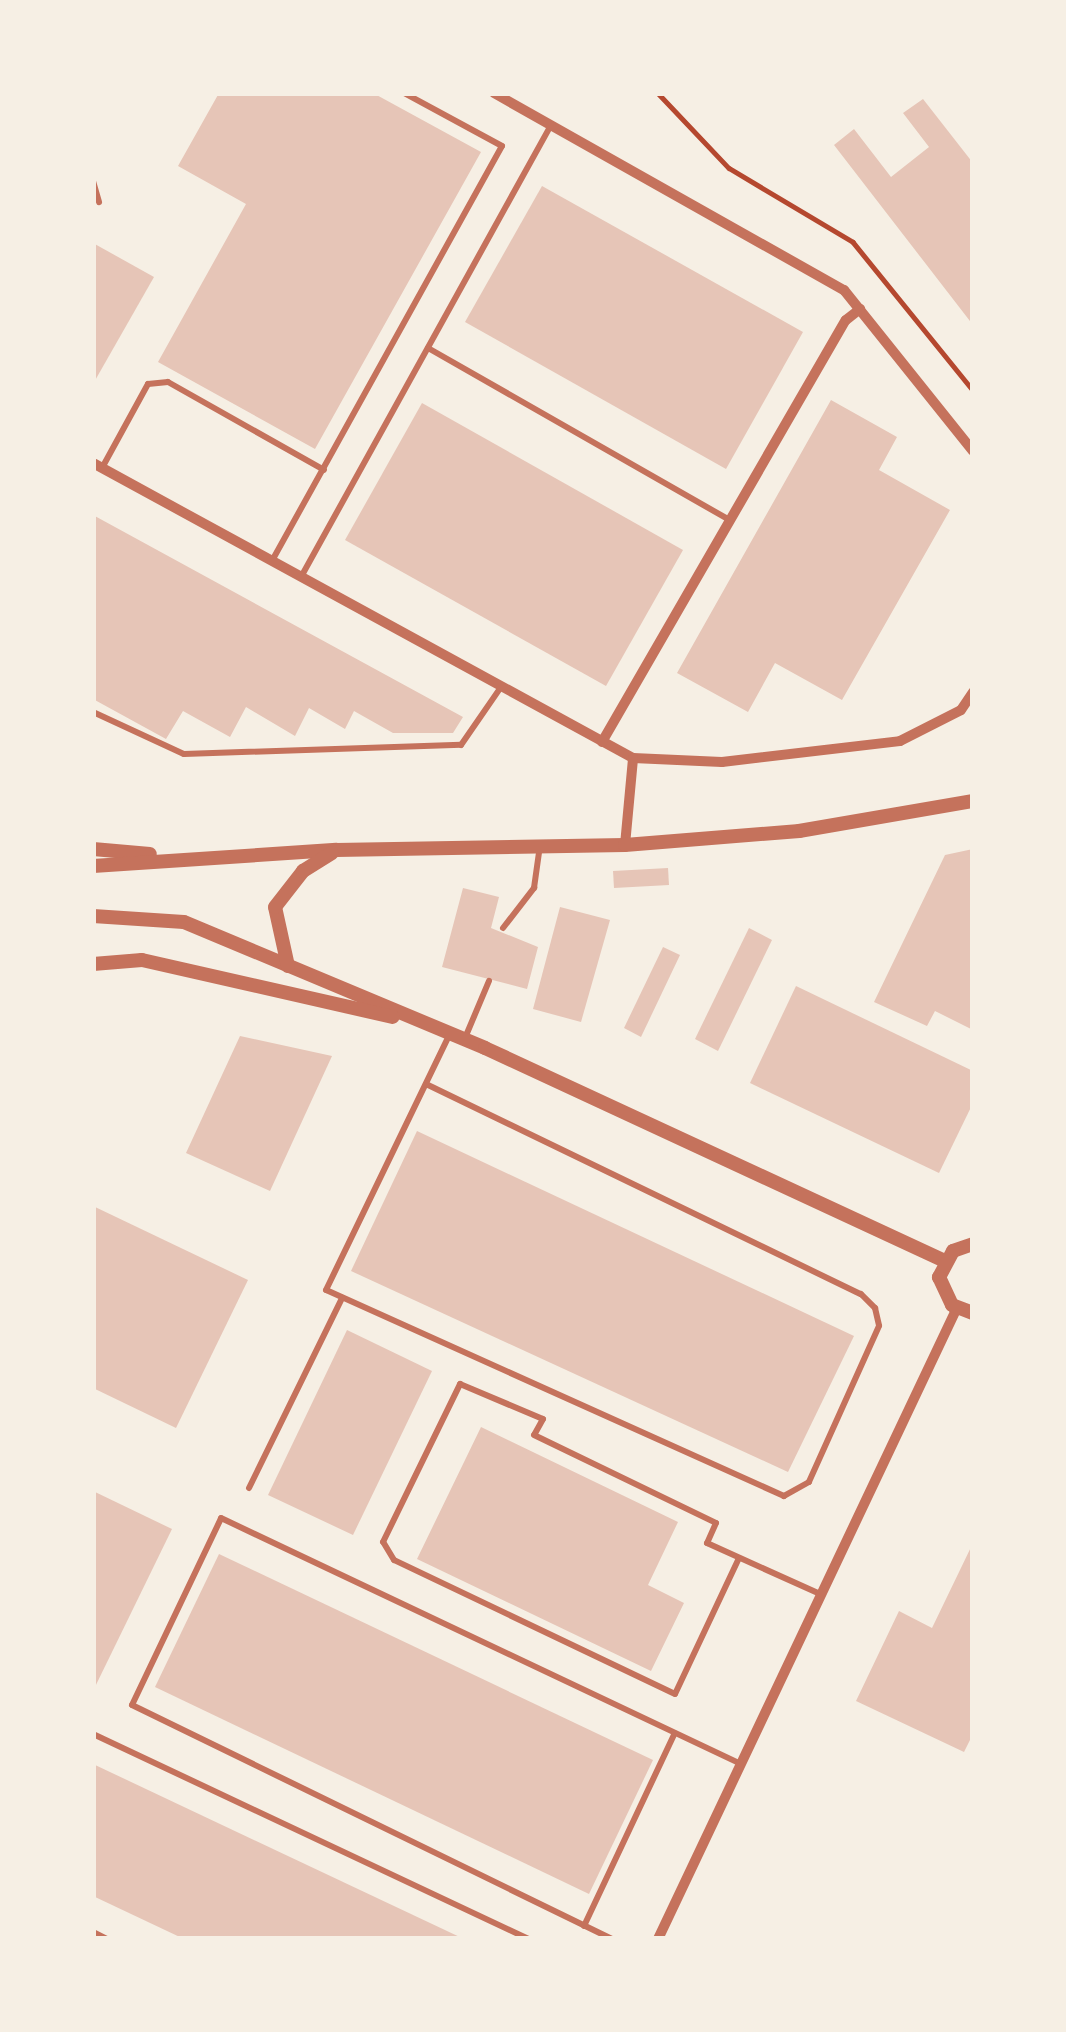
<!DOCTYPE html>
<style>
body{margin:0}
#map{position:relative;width:1066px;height:2032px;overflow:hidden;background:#f6efe4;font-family:"Golos Text",sans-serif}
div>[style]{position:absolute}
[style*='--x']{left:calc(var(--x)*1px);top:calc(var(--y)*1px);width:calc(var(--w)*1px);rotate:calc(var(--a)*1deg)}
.building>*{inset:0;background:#e6c5b7}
.path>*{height:4.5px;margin:-2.25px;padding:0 2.25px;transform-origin:2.25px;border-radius:2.25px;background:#b5482f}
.service>*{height:6px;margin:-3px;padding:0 3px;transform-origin:3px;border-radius:3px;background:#c5725c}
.minor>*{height:10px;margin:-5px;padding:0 5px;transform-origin:5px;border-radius:5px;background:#c5725c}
.tertiary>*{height:14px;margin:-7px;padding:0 7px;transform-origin:7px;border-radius:7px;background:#c5725c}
span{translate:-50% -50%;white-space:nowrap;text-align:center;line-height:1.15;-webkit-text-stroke:10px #f6efe4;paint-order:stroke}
.frame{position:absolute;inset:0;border:96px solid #f6efe4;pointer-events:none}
</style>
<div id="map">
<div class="building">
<div style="clip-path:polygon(219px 93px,373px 93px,481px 152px,315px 449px,158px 362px,246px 204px,178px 166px)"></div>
<div style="clip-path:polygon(923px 99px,973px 163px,973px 325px,834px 145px,854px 129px,891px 177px,929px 147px,903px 113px)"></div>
<div style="clip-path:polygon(542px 186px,803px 332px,726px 469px,465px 322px)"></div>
<div style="clip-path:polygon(93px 243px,154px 277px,93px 384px)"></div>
<div style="clip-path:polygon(831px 400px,897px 437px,879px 470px,950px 510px,842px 700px,775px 663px,748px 712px,677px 673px)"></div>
<div style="clip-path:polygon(422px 403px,683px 550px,606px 686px,345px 540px)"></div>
<div style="clip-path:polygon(93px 515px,463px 717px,453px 733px,393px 733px,354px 711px,345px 729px,309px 708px,295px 736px,246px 707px,230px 737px,183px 711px,166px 739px,93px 699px)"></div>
<div style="clip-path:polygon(973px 849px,973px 1030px,935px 1011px,927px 1026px,874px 1002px,945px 855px)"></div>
<div style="clip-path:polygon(668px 868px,669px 885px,614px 888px,613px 871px)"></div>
<div style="clip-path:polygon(463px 888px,499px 897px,491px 928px,538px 947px,527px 989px,442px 967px)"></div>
<div style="clip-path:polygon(560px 907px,610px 920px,581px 1022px,533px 1009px)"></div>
<div style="clip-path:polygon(749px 928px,772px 940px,718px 1051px,695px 1039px)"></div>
<div style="clip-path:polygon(663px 947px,680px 955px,641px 1037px,624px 1028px)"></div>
<div style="clip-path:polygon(796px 986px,973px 1071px,973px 1103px,939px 1173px,750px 1083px)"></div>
<div style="clip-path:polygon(240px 1036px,332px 1056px,270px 1191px,186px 1153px)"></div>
<div style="clip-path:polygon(417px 1131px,854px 1336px,788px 1472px,351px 1271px)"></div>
<div style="clip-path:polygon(93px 1206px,248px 1280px,176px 1428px,93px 1388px)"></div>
<div style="clip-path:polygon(347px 1330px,432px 1371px,353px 1535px,268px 1495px)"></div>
<div style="clip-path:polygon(481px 1427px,678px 1522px,648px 1585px,684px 1603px,651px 1671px,417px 1559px)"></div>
<div style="clip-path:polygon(93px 1491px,172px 1529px,93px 1691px)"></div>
<div style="clip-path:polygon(973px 1543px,973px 1734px,964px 1752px,856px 1701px,899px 1611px,932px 1628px)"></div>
<div style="clip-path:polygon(219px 1554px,653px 1760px,589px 1894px,155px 1687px)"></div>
<div style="clip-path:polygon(93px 1764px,464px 1939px,184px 1939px,93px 1896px)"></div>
</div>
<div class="path">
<div style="--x:658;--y:93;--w:103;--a:46.6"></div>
<div style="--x:729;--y:168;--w:144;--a:30.8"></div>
<div style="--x:853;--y:242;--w:191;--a:51"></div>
</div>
<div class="service">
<div style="--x:93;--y:181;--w:22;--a:74"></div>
<div style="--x:428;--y:348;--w:348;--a:29.7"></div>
<div style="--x:102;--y:468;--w:96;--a:-61.3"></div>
<div style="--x:148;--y:384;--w:20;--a:-6"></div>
<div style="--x:168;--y:382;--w:179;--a:29.4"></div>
<div style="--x:273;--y:559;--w:472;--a:-61"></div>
<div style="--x:502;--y:146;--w:111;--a:-151.6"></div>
<div style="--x:301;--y:577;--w:517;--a:-61.05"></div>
<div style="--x:93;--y:712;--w:100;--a:24.8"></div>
<div style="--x:184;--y:754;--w:277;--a:-1.9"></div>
<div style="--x:461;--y:745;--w:70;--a:-55.4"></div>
<div style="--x:503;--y:928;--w:51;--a:-52.2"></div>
<div style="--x:534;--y:888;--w:37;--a:-82"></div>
<div style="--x:465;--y:1038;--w:62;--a:-67.2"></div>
<div style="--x:426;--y:1084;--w:483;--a:25.8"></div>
<div style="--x:861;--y:1294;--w:20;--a:45"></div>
<div style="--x:875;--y:1308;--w:18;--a:77"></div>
<div style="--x:879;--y:1326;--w:171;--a:114.2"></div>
<div style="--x:809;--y:1482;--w:29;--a:151"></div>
<div style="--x:784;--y:1496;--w:502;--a:-155.78"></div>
<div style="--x:326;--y:1290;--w:282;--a:-64.2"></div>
<div style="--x:249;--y:1488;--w:212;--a:-63.9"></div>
<div style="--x:739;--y:1558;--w:150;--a:115.2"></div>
<div style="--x:675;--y:1694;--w:311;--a:-154.5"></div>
<div style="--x:394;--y:1560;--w:21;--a:-121"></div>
<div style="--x:383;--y:1542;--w:176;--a:-64"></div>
<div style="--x:460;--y:1384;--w:90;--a:22.9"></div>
<div style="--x:543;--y:1419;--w:18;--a:119"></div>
<div style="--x:534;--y:1435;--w:202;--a:25.8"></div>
<div style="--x:716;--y:1523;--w:22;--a:114"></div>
<div style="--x:707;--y:1543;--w:126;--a:24.3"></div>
<div style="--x:93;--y:1734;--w:482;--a:25.2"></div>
<div style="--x:584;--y:1926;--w:213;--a:-64.8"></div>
<div style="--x:93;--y:1932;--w:16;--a:27"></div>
<div style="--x:612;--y:1939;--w:534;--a:-154.01"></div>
<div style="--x:132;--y:1705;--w:207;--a:-64.5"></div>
<div style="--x:221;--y:1518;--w:575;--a:25.32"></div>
</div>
<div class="minor">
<div style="--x:494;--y:93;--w:402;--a:29.4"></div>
<div style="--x:844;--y:290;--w:206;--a:51.3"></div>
<div style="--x:93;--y:463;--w:615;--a:28.65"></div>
<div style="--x:633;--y:758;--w:89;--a:2.6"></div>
<div style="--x:722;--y:762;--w:179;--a:-6.7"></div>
<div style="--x:900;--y:741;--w:68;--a:-26.9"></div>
<div style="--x:961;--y:710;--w:22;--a:-56"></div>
<div style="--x:602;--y:742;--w:487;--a:-60"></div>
<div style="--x:846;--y:320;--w:18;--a:-38"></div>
<div style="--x:625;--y:845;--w:87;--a:-84.7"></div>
<div style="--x:658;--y:1939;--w:698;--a:-64.65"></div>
</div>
<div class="tertiary">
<div style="--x:93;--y:849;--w:57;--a:5"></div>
<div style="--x:93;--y:866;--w:244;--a:-3.8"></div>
<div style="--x:336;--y:850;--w:289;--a:-1"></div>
<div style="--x:625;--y:845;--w:175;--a:-4.6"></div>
<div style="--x:799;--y:831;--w:177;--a:-9.8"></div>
<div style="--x:93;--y:916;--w:91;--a:3.8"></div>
<div style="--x:184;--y:922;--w:326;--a:22.7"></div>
<div style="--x:485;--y:1048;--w:507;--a:24.85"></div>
<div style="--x:93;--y:964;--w:49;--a:-4.7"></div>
<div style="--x:142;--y:960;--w:257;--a:12.8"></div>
<div style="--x:288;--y:966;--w:60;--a:-102.4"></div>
<div style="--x:275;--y:907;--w:46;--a:-52.1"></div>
<div style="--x:303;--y:871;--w:34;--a:-32"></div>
<div style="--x:973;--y:1244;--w:21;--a:161"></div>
<div style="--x:953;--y:1251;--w:30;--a:118"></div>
<div style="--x:939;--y:1277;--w:31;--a:65"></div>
<div style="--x:952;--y:1305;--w:22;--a:21"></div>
</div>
<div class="frame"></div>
</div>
